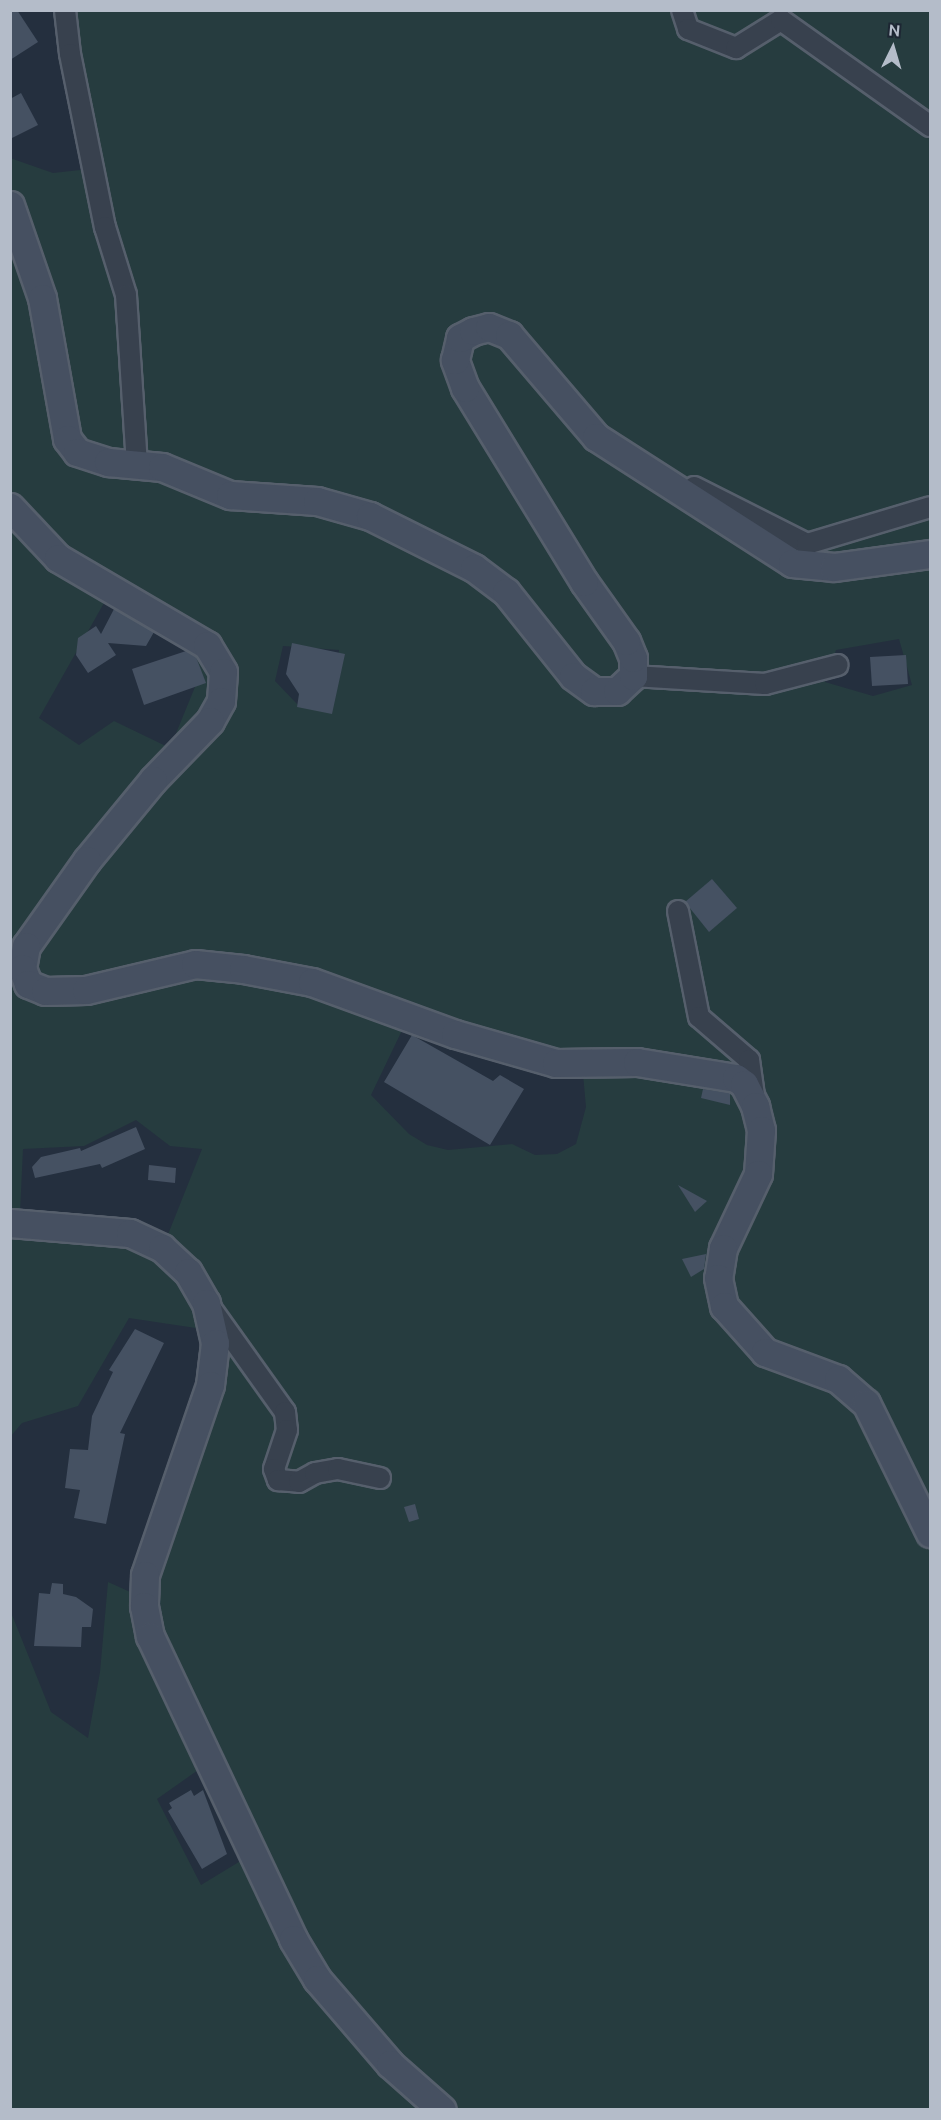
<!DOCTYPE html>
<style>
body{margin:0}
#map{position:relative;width:941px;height:2120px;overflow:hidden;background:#242f3e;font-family:Ubuntu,sans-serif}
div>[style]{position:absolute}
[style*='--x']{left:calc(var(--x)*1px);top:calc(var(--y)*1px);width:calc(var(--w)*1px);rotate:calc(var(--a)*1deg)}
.green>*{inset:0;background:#263c3f}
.building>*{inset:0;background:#455162}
.roads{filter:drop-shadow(2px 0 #565f6c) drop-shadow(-2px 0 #565f6c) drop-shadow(0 2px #565f6c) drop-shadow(0 -2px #565f6c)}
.street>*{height:20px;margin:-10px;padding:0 10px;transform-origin:10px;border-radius:10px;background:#38414e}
.secondary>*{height:27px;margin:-13.5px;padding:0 13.5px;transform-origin:13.5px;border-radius:13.5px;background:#465061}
span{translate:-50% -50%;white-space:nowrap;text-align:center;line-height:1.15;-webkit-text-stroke:4.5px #1d2633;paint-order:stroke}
.frame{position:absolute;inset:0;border:12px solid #b4bcc9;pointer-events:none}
.north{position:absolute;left:863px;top:18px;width:60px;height:60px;-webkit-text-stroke:4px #1d2633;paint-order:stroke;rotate:5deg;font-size:16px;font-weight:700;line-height:24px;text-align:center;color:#b4bcc9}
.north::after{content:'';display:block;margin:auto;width:21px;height:27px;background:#b4bcc9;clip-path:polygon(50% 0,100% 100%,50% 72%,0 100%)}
</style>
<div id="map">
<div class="green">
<div style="clip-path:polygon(evenodd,62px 11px,930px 11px,930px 2109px,11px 2109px,10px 1610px,51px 1712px,88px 1738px,100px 1672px,108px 1582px,137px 1595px,189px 1420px,209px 1330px,129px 1318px,78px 1406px,22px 1423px,11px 1436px,10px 158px,53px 173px,89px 169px,62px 11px,113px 587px,192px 651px,197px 682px,170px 748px,114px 721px,79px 745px,39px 718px,113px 587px,62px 11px,899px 639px,912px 685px,873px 696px,825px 682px,836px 650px,899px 639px,62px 11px,283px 646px,339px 650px,332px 709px,299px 706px,275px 681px,283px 646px,62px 11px,407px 1020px,582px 1063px,586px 1107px,576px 1144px,557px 1154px,535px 1155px,512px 1144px,448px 1150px,427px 1145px,409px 1134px,371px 1095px,407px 1020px,62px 11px,136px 1120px,170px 1146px,202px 1149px,165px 1242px,109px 1216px,20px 1213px,23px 1149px,84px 1146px,136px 1120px,62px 11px,201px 1768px,252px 1854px,201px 1885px,157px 1799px,201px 1768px)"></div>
</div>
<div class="building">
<div style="clip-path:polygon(10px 10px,17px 10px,38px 42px,10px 60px)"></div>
<div style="clip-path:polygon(21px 93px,38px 125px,10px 139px,10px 99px)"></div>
<div style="clip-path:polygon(114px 609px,154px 632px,146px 646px,108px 643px,116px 655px,88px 673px,76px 655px,78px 638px,96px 626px,101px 634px)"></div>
<div style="clip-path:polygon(292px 643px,345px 654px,332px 714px,297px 707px,299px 694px,286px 674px)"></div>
<div style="clip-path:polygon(186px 651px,196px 657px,206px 683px,144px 705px,132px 669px)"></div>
<div style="clip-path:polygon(906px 655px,908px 684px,872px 686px,870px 657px)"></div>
<div style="clip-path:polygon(712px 879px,737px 908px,709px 932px,685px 902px)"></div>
<div style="clip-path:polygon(412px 1035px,493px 1081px,500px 1075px,524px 1089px,490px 1145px,384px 1082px)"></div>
<div style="clip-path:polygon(703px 1089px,730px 1093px,730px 1105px,701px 1098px)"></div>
<div style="clip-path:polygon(136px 1127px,145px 1149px,102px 1168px,100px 1164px,35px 1178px,32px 1167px,41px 1157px,80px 1148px,81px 1151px)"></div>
<div style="clip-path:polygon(149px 1165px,176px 1168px,175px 1183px,148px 1180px)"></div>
<div style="clip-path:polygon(678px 1185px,707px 1201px,695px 1212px)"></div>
<div style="clip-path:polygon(706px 1254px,704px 1269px,691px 1277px,682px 1259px)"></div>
<div style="clip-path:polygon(135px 1329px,164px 1343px,120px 1433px,125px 1434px,106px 1524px,74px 1518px,80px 1490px,65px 1488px,70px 1449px,88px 1450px,92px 1416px,113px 1372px,109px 1370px)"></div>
<div style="clip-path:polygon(415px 1504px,419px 1519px,409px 1522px,404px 1507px)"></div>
<div style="clip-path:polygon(52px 1583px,63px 1584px,63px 1594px,76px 1597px,93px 1609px,91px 1627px,82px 1627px,81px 1647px,34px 1646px,39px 1593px,50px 1594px)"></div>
<div style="clip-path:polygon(191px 1790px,194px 1796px,203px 1790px,227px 1854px,202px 1869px,168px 1811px,172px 1808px,169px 1803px)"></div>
</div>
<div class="roads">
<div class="street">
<div style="--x:65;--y:10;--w:44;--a:83.5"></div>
<div style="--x:70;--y:54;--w:177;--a:78.6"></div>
<div style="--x:105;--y:227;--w:71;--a:72.8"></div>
<div style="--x:126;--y:295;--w:168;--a:86.3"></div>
<div style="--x:682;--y:10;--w:20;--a:72"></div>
<div style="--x:688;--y:29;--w:52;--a:21.6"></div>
<div style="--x:736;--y:48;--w:53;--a:-31.9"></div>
<div style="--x:781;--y:20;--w:183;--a:35.4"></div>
<div style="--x:694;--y:487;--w:127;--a:26.8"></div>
<div style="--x:807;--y:544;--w:128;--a:-16.7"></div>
<div style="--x:633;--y:676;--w:132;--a:3.5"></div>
<div style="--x:765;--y:684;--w:75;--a:-14.6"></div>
<div style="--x:678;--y:911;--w:108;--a:78.8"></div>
<div style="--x:699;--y:1017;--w:66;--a:40.7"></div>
<div style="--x:749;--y:1060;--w:37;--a:82"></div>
<div style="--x:210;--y:1307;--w:129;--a:54.5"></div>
<div style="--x:285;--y:1412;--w:18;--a:84"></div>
<div style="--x:287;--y:1430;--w:41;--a:108.4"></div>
<div style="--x:274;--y:1469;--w:12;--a:70"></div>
<div style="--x:278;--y:1480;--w:21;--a:5"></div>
<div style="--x:299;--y:1482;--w:18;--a:-29"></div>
<div style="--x:315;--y:1473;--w:23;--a:-10"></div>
<div style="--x:338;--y:1469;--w:43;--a:12.1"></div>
</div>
<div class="secondary">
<div style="--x:10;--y:205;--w:98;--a:71"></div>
<div style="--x:42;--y:298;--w:143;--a:79.9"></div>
<div style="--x:67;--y:439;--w:16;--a:52"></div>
<div style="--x:77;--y:452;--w:33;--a:18"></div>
<div style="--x:108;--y:462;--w:54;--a:5.3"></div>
<div style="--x:162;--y:467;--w:74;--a:22.4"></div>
<div style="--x:230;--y:495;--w:87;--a:3.9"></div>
<div style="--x:317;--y:501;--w:55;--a:15.8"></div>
<div style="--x:370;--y:516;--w:116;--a:26.6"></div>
<div style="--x:474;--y:568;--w:40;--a:37"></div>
<div style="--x:506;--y:592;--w:107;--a:51.4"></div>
<div style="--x:573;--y:676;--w:26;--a:36"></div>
<div style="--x:594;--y:691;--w:23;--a:0"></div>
<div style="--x:617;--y:691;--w:22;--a:-43"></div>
<div style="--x:633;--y:676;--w:18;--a:-90"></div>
<div style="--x:633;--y:658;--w:18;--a:-112"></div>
<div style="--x:626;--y:641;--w:72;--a:-125.4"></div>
<div style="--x:584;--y:582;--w:228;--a:-121.5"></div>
<div style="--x:465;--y:388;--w:30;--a:-110"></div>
<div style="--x:455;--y:360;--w:23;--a:-77"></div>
<div style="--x:460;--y:338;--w:15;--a:-28"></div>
<div style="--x:473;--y:331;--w:16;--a:-14"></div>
<div style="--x:489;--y:327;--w:22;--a:22"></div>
<div style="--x:509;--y:335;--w:134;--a:49.5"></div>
<div style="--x:596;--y:437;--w:233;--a:32.7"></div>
<div style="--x:792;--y:563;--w:42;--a:5.4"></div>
<div style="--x:834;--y:567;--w:97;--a:-7.7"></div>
<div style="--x:10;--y:507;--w:70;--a:46.7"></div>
<div style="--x:58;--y:558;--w:173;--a:30.3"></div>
<div style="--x:207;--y:645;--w:31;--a:59"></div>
<div style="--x:223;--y:672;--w:29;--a:94"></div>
<div style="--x:221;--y:701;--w:23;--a:119"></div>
<div style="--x:210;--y:721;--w:82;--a:134"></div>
<div style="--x:153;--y:780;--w:104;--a:129.5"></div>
<div style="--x:87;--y:860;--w:105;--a:125.3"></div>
<div style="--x:26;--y:946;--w:22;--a:100"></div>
<div style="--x:22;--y:968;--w:17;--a:69"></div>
<div style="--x:28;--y:984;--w:18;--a:22"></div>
<div style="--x:45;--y:991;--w:41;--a:-1.4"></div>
<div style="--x:86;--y:990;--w:112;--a:-13.4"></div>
<div style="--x:195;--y:964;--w:48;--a:5.9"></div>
<div style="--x:243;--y:969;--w:70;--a:10.7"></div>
<div style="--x:312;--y:982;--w:152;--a:20"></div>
<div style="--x:455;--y:1034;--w:105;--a:16"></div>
<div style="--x:556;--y:1063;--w:81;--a:-0.7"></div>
<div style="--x:637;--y:1062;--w:100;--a:9.2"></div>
<div style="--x:736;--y:1078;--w:10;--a:37"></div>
<div style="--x:744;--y:1084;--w:25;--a:63"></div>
<div style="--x:755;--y:1106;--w:25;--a:76"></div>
<div style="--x:761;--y:1130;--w:44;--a:93.9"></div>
<div style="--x:758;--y:1174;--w:82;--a:115.3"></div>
<div style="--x:723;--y:1248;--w:30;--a:99"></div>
<div style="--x:718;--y:1278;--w:29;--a:78"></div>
<div style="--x:724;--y:1306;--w:62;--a:48.3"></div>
<div style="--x:765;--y:1352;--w:78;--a:20.3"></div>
<div style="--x:838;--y:1379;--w:37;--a:41"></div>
<div style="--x:866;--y:1403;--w:145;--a:63.8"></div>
<div style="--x:10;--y:1223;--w:120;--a:4.8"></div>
<div style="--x:130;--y:1233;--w:35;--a:25"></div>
<div style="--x:162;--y:1248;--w:35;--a:43"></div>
<div style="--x:188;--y:1272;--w:36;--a:60"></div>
<div style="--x:206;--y:1303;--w:41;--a:77.3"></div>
<div style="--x:215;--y:1343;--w:42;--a:96.8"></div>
<div style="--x:210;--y:1385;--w:201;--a:108.9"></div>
<div style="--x:145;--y:1575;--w:31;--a:92"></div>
<div style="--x:144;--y:1606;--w:31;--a:79"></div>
<div style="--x:150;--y:1636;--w:335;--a:64.7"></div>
<div style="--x:293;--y:1939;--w:47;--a:59"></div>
<div style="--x:317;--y:1979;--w:112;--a:49.3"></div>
<div style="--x:390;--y:2064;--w:69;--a:41.5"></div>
</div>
</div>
<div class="frame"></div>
<div class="north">N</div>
</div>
